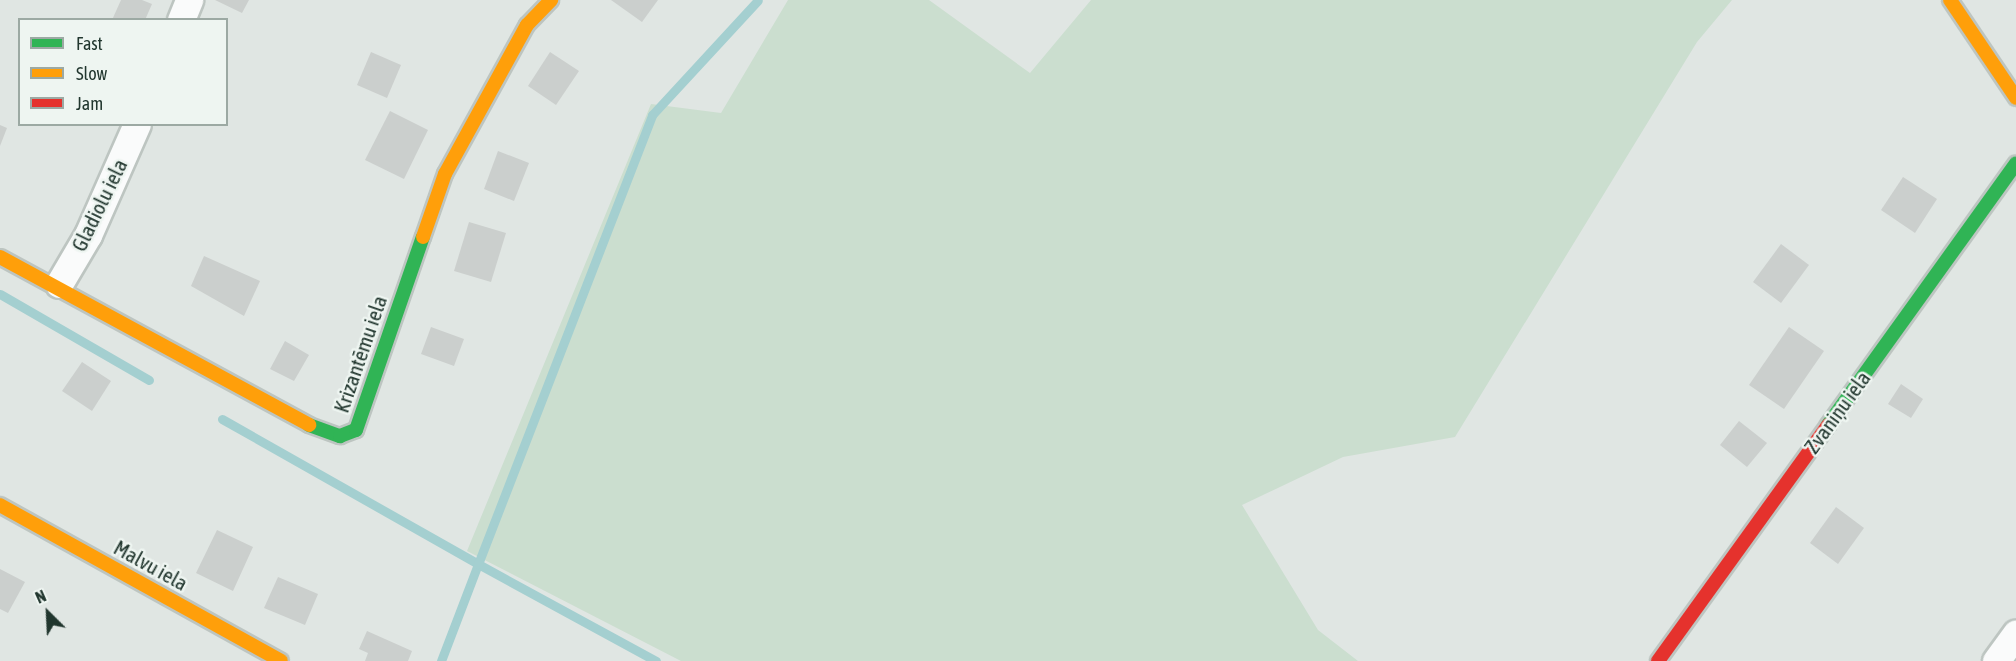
<!DOCTYPE html>
<meta charset="utf-8">
<style>
body{margin:0}
#map{position:relative;width:2016px;height:661px;overflow:hidden;background:#e0e6e3;font-family:"Asap Condensed",sans-serif}
div>[style]{position:absolute}
[style*='--x']{left:calc(var(--x)*1px);top:calc(var(--y)*1px);width:calc(var(--w)*1px);rotate:calc(var(--a)*1deg)}
.green>*{inset:0;background:#cbdecf}
.stream>*{height:9px;margin:-4.5px;padding:0 4.5px;transform-origin:4.5px;border-radius:4.5px;background:#a4cfd0}
.building>*{inset:0;background:#cbcfcd}
.roads{filter:drop-shadow(2px 0 #bdc5c1) drop-shadow(-2px 0 #bdc5c1) drop-shadow(0 2px #bdc5c1) drop-shadow(0 -2px #bdc5c1)}
.street>*{height:27px;margin:-13.5px;padding:0 13.5px;transform-origin:13.5px;border-radius:13.5px;background:#fafbfb}
.fast>*{height:14px;margin:-7px;padding:0 7px;transform-origin:7px;border-radius:7px;background:#30b455}
.slow>*{height:14px;margin:-7px;padding:0 7px;transform-origin:7px;border-radius:7px;background:#ff9f0a}
.jam>*{height:14px;margin:-7px;padding:0 7px;transform-origin:7px;border-radius:7px;background:#e5322d}
span{translate:-50% -50%;white-space:nowrap;text-align:center;line-height:1.15;-webkit-text-stroke:5px #eef5f1;paint-order:stroke}
.street-label{font-size:21px;color:#21362e}
.legend{position:absolute;left:18px;top:18px;width:210px;height:108px;box-sizing:border-box;background:#eef5f1;border:2px solid #9ca9a3;margin:0;padding:8px 10px;list-style:none;font-size:18px;color:#21362e}
.legend li{display:flex;align-items:center;gap:12px;height:30px}
.legend b{width:30px;border:2px solid #9ca9a3}
.north{position:absolute;left:18px;top:583px;width:60px;height:60px;-webkit-text-stroke:4px #eef5f1;paint-order:stroke;rotate:336deg;font-size:16px;font-weight:700;line-height:24px;text-align:center;color:#21362e}
.north::after{content:'';display:block;margin:auto;width:21px;height:27px;background:#21362e;clip-path:polygon(50% 0,100% 100%,50% 72%,0 100%)}
</style>
<div id="map">
<div class="green">
<div style="clip-path:polygon(788px 0,929px 0,1030px 73px,1091px 0,1732px 0,1697px 42px,1455px 437px,1343px 457px,1242px 505px,1318px 630px,1358px 661px,681px 661px,467px 551px,651px 104px,721px 113px)"></div>
</div>
<div class="stream">
<div style="--x:0;--y:294;--w:172;--a:30"></div>
<div style="--x:222;--y:419;--w:294;--a:29.5"></div>
<div style="--x:478;--y:564;--w:104;--a:110.9"></div>
<div style="--x:656;--y:661;--w:203;--a:-151.4"></div>
<div style="--x:478;--y:564;--w:482;--a:-68.8"></div>
<div style="--x:652;--y:115;--w:156;--a:-47.3"></div>
</div>
<div class="building">
<div style="clip-path:polygon(121px 0,142px 0,152px 4px,145px 20px,112px 20px)"></div>
<div style="clip-path:polygon(215px 0,249px 0,242px 13px)"></div>
<div style="clip-path:polygon(611px 0,658px 0,642px 22px)"></div>
<div style="clip-path:polygon(371px 52px,401px 65px,387px 98px,357px 85px)"></div>
<div style="clip-path:polygon(550px 52px,579px 71px,556px 105px,528px 86px)"></div>
<div style="clip-path:polygon(390px 111px,428px 130px,404px 179px,365px 160px)"></div>
<div style="clip-path:polygon(0 125px,7px 128px,0 146px)"></div>
<div style="clip-path:polygon(498px 151px,529px 163px,514px 201px,484px 189px)"></div>
<div style="clip-path:polygon(1903px 177px,1937px 199px,1915px 233px,1881px 210px)"></div>
<div style="clip-path:polygon(469px 222px,506px 233px,491px 282px,454px 271px)"></div>
<div style="clip-path:polygon(1781px 244px,1809px 265px,1781px 303px,1753px 282px)"></div>
<div style="clip-path:polygon(204px 256px,260px 281px,244px 316px,191px 286px)"></div>
<div style="clip-path:polygon(431px 327px,464px 339px,454px 366px,421px 354px)"></div>
<div style="clip-path:polygon(1789px 327px,1824px 351px,1784px 409px,1749px 385px)"></div>
<div style="clip-path:polygon(285px 341px,309px 355px,294px 381px,270px 369px)"></div>
<div style="clip-path:polygon(82px 362px,111px 381px,92px 411px,62px 391px)"></div>
<div style="clip-path:polygon(1901px 384px,1923px 399px,1911px 418px,1888px 404px)"></div>
<div style="clip-path:polygon(1739px 421px,1767px 443px,1747px 467px,1720px 445px)"></div>
<div style="clip-path:polygon(1836px 507px,1864px 528px,1838px 564px,1810px 543px)"></div>
<div style="clip-path:polygon(217px 530px,253px 547px,233px 591px,196px 573px)"></div>
<div style="clip-path:polygon(0 569px,25px 582px,8px 613px,0 609px)"></div>
<div style="clip-path:polygon(278px 577px,318px 594px,305px 625px,264px 608px)"></div>
<div style="clip-path:polygon(367px 631px,412px 651px,408px 661px,365px 661px,368px 653px,359px 649px)"></div>
</div>
<div class="roads">
<div class="street">
<div style="--x:181;--y:20;--w:22;--a:-68"></div>
<div style="--x:59;--y:284;--w:57;--a:-59.4"></div>
<div style="--x:88;--y:235;--w:121;--a:-66.2"></div>
<div style="--x:1996;--y:661;--w:34;--a:-54"></div>
</div>
<div class="fast">
<div style="--x:309;--y:425;--w:33;--a:20"></div>
<div style="--x:340;--y:436;--w:17;--a:-21"></div>
<div style="--x:356;--y:430;--w:204;--a:-70.9"></div>
<div style="--x:1828;--y:425;--w:322;--a:-54.3"></div>
</div>
<div class="slow">
<div style="--x:1950;--y:0;--w:118;--a:56"></div>
<div style="--x:423;--y:237;--w:67;--a:-70.8"></div>
<div style="--x:445;--y:174;--w:170;--a:-61.2"></div>
<div style="--x:527;--y:25;--w:35;--a:-46"></div>
<div style="--x:0;--y:257;--w:352;--a:28.5"></div>
<div style="--x:0;--y:505;--w:321;--a:29"></div>
</div>
<div class="jam">
<div style="--x:1658;--y:661;--w:291;--a:-54.2"></div>
</div>
</div>
<div class="street-label">
<span style="left:99px;top:205px;rotate:-64deg">Gladiolu iela</span>
<span style="left:360px;top:354px;rotate:-71deg">Krizantēmu iela</span>
<span style="left:1837px;top:412px;rotate:-54deg">Zvaniņu iela</span>
<span style="left:151px;top:565px;rotate:29deg">Malvu iela</span>
</div>
<ul class="legend">
<li><b style="height:8px;background:#30b455"></b>Fast</li>
<li><b style="height:8px;background:#ff9f0a"></b>Slow</li>
<li><b style="height:8px;background:#e5322d"></b>Jam</li>
</ul>
<div class="north">N</div>
</div>
